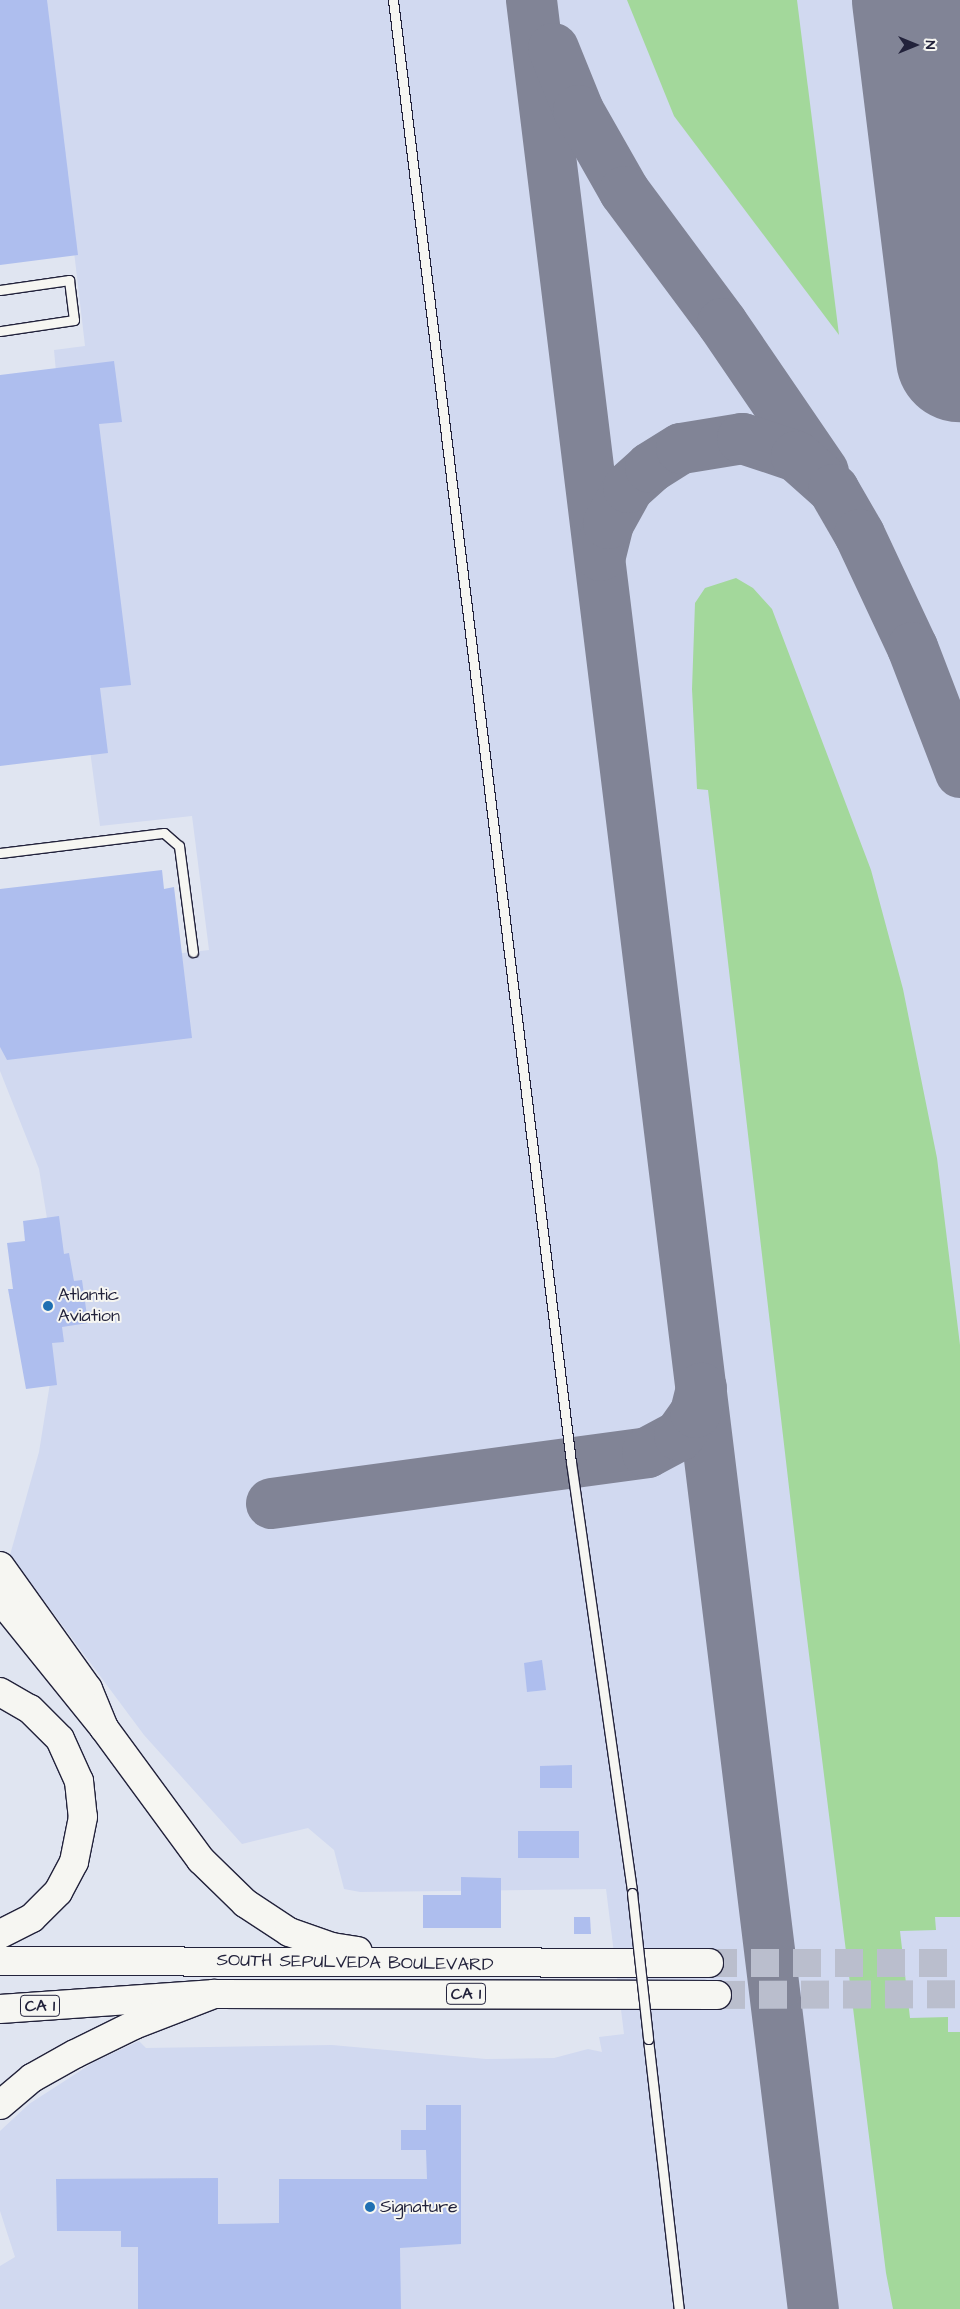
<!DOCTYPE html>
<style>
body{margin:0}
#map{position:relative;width:960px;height:2309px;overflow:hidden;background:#e0e5f1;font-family:"Architects Daughter",sans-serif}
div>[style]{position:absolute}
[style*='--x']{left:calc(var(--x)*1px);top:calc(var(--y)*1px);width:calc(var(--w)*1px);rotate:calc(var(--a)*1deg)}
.built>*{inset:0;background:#d1d9f0}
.green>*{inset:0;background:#a3d89b}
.taxiway>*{height:51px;margin:-25.5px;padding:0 25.5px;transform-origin:25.5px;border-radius:25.5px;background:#818496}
.runway>*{height:128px;margin:-64px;padding:0 64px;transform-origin:64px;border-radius:64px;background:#818496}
.building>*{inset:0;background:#aebeee}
.trunk-tunnel>*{height:28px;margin-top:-14px;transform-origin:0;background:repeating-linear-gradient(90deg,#babecd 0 28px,transparent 0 42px)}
.roads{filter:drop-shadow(1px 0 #22223b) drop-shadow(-1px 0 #22223b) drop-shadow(0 1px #22223b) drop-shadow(0 -1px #22223b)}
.service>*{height:9px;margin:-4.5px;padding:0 4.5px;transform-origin:4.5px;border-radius:4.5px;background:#f6f6f2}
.trunk>*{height:28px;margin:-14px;padding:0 14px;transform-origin:14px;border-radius:14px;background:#f6f6f2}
.motorway>*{height:28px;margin:-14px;padding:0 14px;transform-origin:14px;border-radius:14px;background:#f6f6f2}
.bridges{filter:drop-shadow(1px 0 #22223b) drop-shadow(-1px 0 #22223b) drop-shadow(0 1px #22223b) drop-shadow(0 -1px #22223b)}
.service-bridge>*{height:9px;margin:-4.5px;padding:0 4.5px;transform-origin:4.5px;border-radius:4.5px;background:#f6f6f2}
.dots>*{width:14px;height:14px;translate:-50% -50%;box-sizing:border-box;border:2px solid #f6f6f2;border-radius:50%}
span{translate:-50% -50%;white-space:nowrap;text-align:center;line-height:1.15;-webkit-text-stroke:4px #f6f6f2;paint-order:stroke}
.shield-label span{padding:1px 4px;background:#f6f6f2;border:1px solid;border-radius:4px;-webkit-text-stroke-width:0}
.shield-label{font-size:16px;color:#22223b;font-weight:700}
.poi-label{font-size:18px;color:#22223b}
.left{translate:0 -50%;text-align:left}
.street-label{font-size:18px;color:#22223b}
.north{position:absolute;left:890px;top:20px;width:50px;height:50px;-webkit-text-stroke:4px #f6f6f2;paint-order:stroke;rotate:90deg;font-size:14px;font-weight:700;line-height:20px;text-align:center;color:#22223b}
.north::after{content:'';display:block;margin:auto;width:18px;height:22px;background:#22223b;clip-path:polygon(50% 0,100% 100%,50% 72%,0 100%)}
</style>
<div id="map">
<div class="built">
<div style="clip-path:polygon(0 0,960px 0,960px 2309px,0 2309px,0 2266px,15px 2257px,0 2211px,0 2131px,29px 2104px,94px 2062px,139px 2041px,146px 2048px,332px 2045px,486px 2059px,554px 2058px,588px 2049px,602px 2052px,599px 2037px,624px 2034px,606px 1889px,360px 1892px,344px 1889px,334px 1850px,308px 1828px,242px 1844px,144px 1735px,10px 1555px,39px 1452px,50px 1383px,41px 1302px,60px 1299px,39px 1169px,0 1071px,0 974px,209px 950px,192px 816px,100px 826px,40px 374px,56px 372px,54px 350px,85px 346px,75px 260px,42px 3px)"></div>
</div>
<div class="green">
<div style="clip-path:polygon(627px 0,797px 0,839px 335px,674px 116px)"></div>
<div style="clip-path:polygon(736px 578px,753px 588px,772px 609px,871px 870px,903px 989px,937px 1158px,960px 1345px,960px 1917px,935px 1917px,936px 1930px,900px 1931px,910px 2018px,948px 2017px,948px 2032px,960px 2032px,960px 2309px,893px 2309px,886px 2273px,800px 1582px,708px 790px,697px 789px,692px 689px,695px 603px,705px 588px)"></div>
</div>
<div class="taxiway">
<div style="--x:531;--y:0;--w:2326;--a:83.04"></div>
<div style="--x:956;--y:0;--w:151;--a:90.8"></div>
<div style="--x:954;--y:151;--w:140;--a:87.5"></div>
<div style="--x:553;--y:48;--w:67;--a:68"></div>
<div style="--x:578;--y:110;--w:93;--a:60.4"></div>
<div style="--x:624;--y:191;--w:164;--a:53.4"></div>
<div style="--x:722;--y:323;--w:179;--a:55.7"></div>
<div style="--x:600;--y:555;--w:33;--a:-76"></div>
<div style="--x:608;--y:523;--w:41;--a:-60.9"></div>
<div style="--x:628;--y:487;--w:30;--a:-42"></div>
<div style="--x:650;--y:467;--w:36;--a:-32"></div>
<div style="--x:681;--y:448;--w:62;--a:-9.3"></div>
<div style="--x:742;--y:438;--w:57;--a:18.4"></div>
<div style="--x:796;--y:456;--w:50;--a:41.7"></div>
<div style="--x:833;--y:489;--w:52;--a:60"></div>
<div style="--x:859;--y:534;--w:125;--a:64.9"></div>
<div style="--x:912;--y:647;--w:134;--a:69"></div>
<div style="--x:271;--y:1503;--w:379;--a:-7.7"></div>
<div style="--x:647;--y:1452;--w:36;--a:-28"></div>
<div style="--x:679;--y:1435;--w:28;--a:-55"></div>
<div style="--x:695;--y:1412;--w:25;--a:-76"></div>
</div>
<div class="runway">
<div style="--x:916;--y:0;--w:361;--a:83"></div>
</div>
<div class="building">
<div style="clip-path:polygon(0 0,47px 0,78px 255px,0 265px)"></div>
<div style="clip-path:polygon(114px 361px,122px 422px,99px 424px,131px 685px,100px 688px,108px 753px,0 766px,0 375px)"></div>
<div style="clip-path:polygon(162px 870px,164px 889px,174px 887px,192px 1038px,7px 1060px,0 1047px,0 889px)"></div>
<div style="clip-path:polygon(59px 1216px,64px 1254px,69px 1253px,74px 1281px,82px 1280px,88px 1323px,62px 1327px,64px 1342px,52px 1343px,57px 1385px,26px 1389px,8px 1289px,13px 1289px,7px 1243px,25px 1241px,23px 1221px)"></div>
<div style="clip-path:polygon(542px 1660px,546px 1690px,527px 1692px,524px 1663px)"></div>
<div style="clip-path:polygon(572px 1765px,572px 1788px,540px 1788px,540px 1766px)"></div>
<div style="clip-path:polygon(518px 1831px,579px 1831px,579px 1858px,518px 1858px)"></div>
<div style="clip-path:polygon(461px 1877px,501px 1878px,501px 1928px,423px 1928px,423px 1895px,461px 1895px)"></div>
<div style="clip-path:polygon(574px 1917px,590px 1917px,591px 1934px,574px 1934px)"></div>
<div style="clip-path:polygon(426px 2105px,461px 2105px,461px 2244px,400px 2248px,401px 2309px,138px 2309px,138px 2247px,121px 2247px,121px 2231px,57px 2231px,56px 2179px,218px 2178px,218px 2224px,279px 2223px,279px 2179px,427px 2179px,426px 2150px,401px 2150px,401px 2130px,426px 2130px)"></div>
</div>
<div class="trunk-tunnel">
<div style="--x:709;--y:1963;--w:251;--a:0"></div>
<div style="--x:717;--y:1995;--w:243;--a:-0.2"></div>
</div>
<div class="roads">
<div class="service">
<div style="--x:393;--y:0;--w:1473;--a:83.06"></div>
<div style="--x:571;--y:1462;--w:435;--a:81.9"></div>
<div style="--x:0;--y:290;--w:70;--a:-8.2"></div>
<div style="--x:69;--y:280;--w:40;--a:82.9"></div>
<div style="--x:74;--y:320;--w:75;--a:171.5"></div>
<div style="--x:0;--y:853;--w:165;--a:-7"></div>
<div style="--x:164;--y:833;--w:20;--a:41"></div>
<div style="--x:179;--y:846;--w:107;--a:82.5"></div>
<div style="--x:648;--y:2039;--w:272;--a:83.5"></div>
</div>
<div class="trunk">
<div style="--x:0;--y:1566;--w:151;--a:54.4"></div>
<div style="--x:88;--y:1689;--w:42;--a:67.7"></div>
<div style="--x:104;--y:1728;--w:164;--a:53.7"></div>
<div style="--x:201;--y:1860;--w:62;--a:44.3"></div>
<div style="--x:245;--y:1903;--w:53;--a:33.4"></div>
<div style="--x:289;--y:1932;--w:46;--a:19.2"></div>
<div style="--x:332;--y:1947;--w:26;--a:9"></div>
<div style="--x:0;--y:1961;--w:709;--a:0.16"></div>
<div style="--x:0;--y:2009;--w:215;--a:-4"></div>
<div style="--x:214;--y:1994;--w:503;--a:0.11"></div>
</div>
<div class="motorway">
<div style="--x:0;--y:1599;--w:166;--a:51.1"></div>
<div style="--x:0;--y:1692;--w:34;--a:30"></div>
<div style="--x:30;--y:1709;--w:42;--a:45"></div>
<div style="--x:60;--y:1739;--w:46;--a:65.7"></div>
<div style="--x:79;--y:1781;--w:36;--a:84"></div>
<div style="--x:83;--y:1817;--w:46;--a:101.3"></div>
<div style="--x:74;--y:1862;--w:34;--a:118"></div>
<div style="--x:58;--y:1892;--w:37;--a:135"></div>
<div style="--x:32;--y:1918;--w:36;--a:153"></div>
<div style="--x:0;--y:2105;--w:42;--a:-40.2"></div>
<div style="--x:32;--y:2078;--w:49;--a:-29.2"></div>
<div style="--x:75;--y:2054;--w:66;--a:-26.2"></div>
<div style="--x:134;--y:2025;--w:86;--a:-21.2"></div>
</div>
</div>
<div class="bridges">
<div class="service-bridge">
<div style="--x:632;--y:1893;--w:147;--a:83.7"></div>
</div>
</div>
<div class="dots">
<div style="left:48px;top:1306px;background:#1f6fb2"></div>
<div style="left:370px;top:2207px;background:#1f6fb2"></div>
</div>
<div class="shield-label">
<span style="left:466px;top:1994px">CA 1</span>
<span style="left:40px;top:2006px">CA 1</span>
</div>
<div class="poi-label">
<span class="left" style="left:58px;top:1306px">Atlantic<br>Aviation</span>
<span class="left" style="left:380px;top:2207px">Signature</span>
</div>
<div class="street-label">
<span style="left:355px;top:1963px;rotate:1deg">SOUTH SEPULVEDA BOULEVARD</span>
</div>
<div class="north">N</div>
</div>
